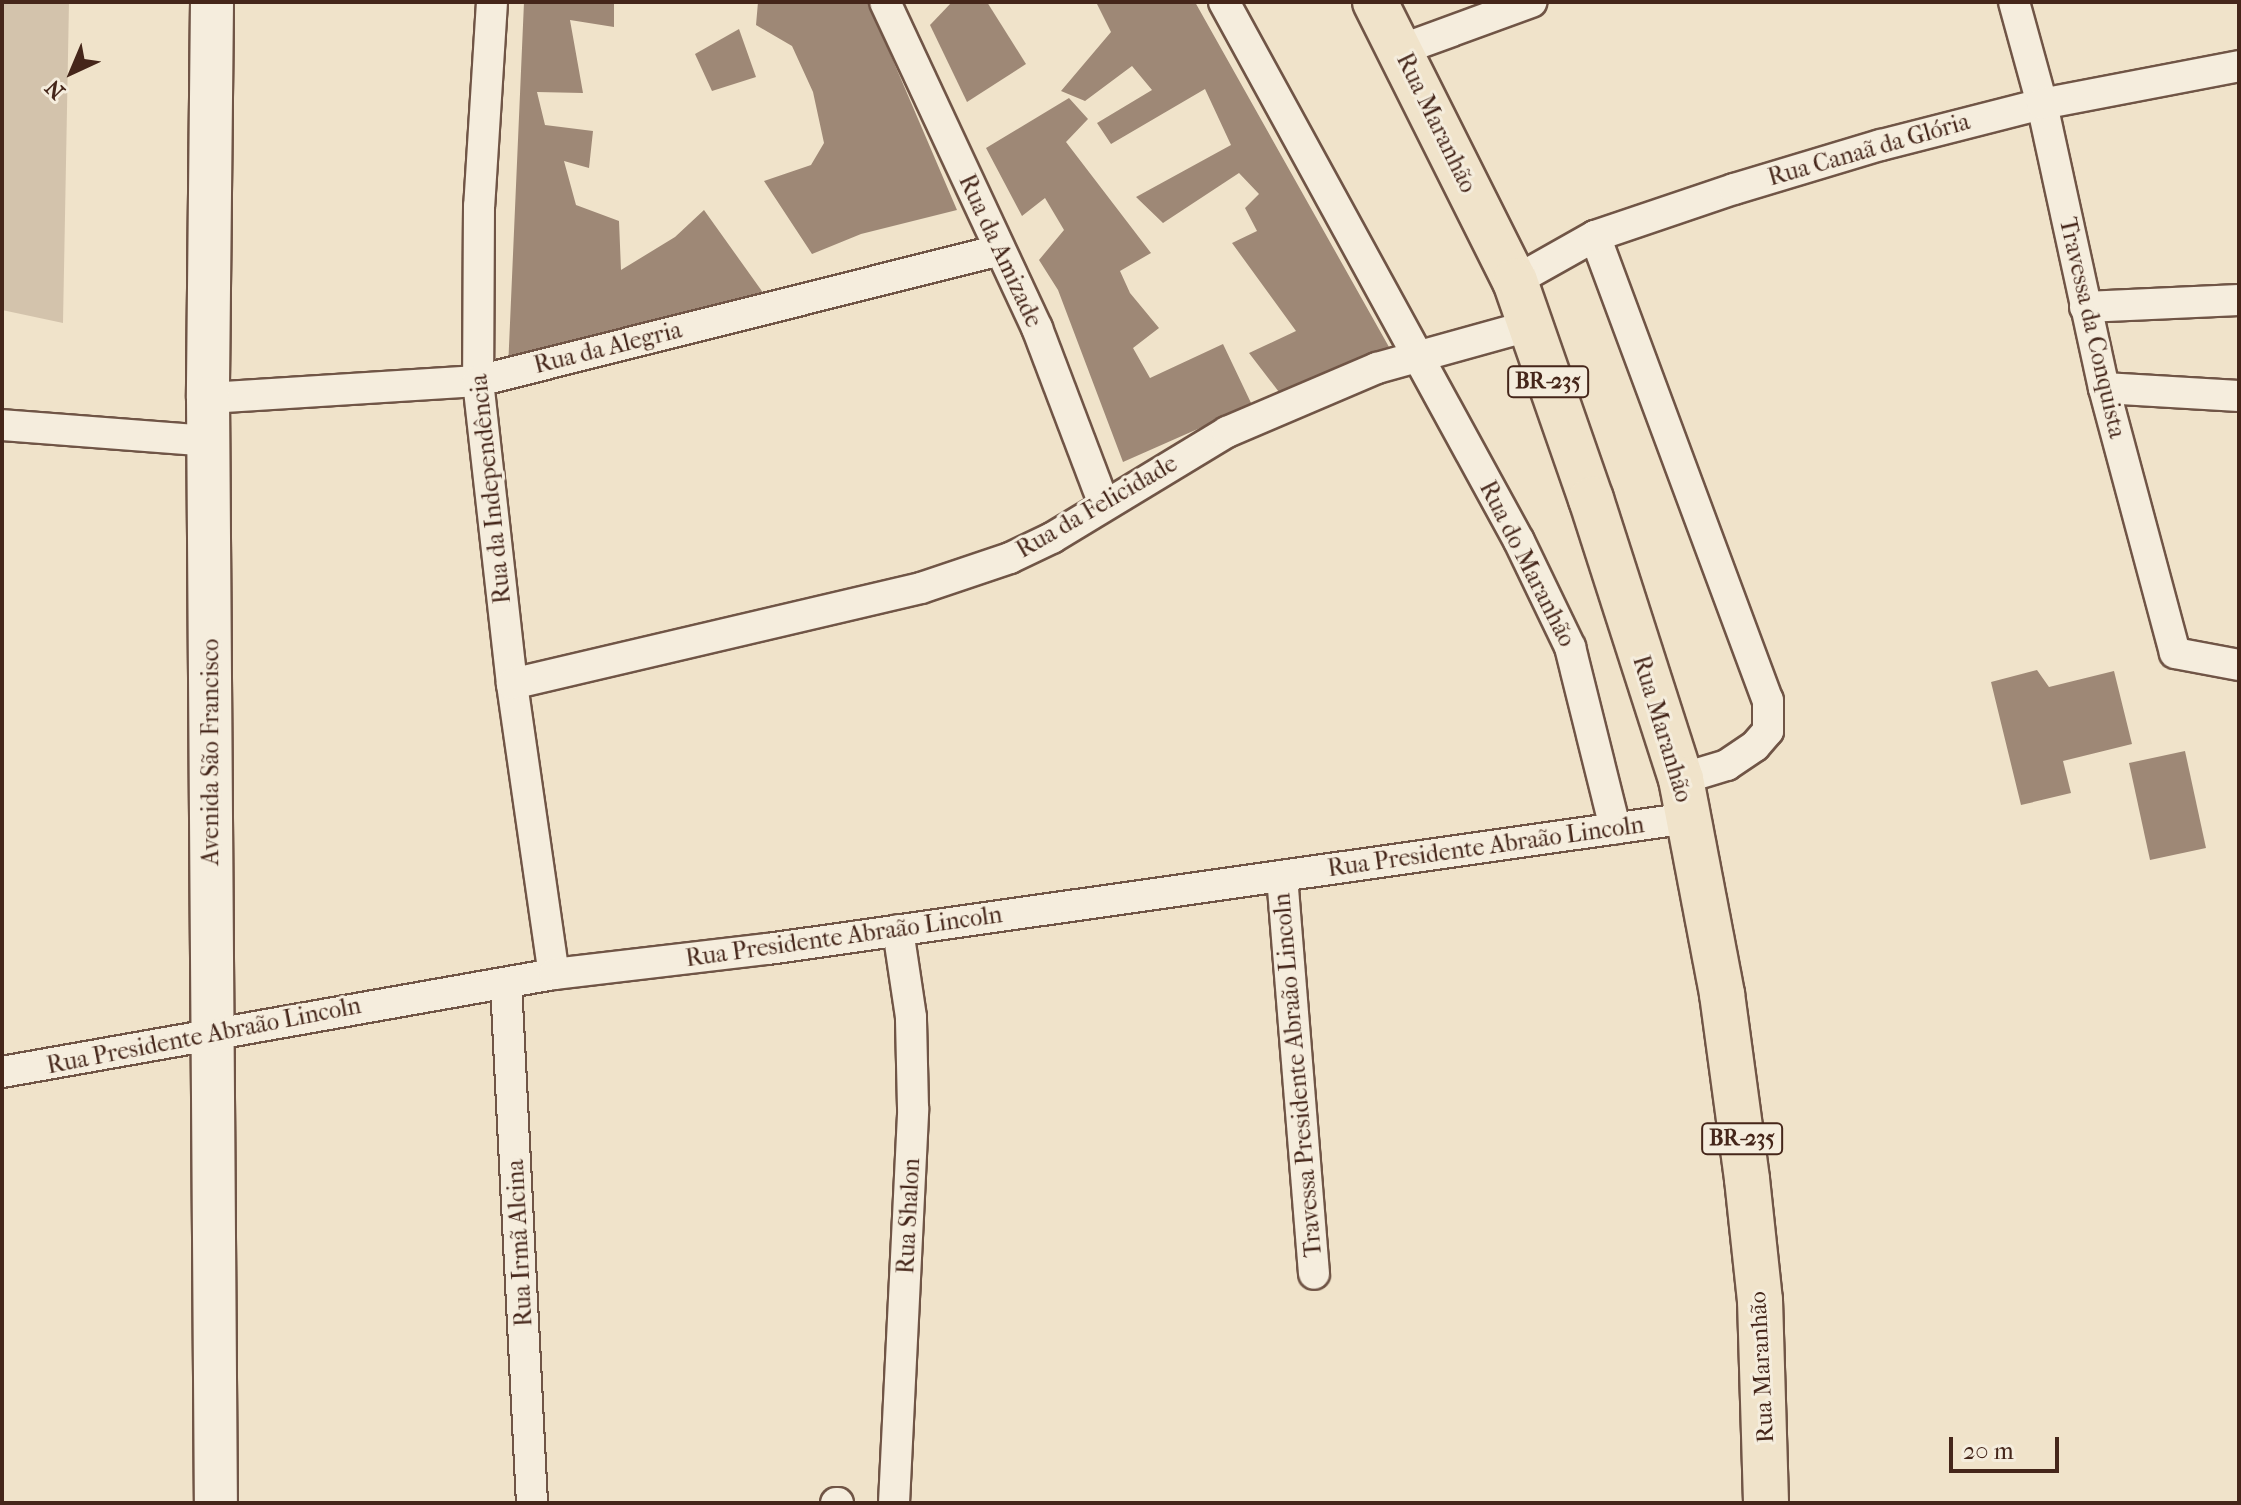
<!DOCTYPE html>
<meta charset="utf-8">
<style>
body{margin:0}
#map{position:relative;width:2241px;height:1505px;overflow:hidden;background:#f0e3ca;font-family:"IM FELL French Canon",serif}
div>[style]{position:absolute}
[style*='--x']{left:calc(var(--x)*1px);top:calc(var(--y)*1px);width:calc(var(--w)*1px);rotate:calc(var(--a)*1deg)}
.green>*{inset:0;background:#d3c3ac}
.building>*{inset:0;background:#9e8876}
.roads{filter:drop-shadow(2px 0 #705546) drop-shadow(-2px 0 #705546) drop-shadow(0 2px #705546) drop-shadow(0 -2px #705546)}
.street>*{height:30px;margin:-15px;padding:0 15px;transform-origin:15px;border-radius:15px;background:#f5eddd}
.secondary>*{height:42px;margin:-21px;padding:0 21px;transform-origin:21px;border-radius:21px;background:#f5eddd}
.highway>*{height:44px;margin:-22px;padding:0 22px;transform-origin:22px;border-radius:22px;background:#f0e3ca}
span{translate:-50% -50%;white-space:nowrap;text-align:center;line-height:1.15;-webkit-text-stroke:6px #f5eddd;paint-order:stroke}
.shield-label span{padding:2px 6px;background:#f5eddd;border:2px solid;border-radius:6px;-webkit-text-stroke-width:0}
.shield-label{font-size:22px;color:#45261a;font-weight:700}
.street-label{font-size:24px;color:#45261a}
.frame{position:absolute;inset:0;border:4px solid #45261a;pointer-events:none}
.north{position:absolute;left:32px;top:32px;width:80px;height:80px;-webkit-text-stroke:6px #f5eddd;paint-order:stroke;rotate:224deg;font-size:22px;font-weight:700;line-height:32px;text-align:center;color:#45261a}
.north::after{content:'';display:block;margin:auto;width:28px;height:36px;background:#45261a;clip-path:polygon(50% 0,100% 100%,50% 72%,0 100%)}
.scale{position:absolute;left:1949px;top:1437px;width:110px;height:36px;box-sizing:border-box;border:4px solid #45261a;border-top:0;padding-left:10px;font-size:24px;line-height:28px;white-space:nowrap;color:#45261a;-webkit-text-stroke:6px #f5eddd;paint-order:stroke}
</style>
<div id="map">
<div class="green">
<div style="clip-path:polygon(2px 2px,69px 2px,63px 323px,2px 310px)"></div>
</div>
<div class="building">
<div style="clip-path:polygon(524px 2px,614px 2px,614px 27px,570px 20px,583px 93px,537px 92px,545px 125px,593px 131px,589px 168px,564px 161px,576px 205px,619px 221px,621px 270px,675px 237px,704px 210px,769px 301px,508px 369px)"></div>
<div style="clip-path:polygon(758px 2px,868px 2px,957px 210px,861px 234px,812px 254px,764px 181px,811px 165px,824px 143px,813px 92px,792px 46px,756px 25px)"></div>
<div style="clip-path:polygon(952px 2px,987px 2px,1026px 64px,967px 102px,930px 25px)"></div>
<div style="clip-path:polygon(1096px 2px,1195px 2px,1389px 347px,1282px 396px,1249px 353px,1296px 331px,1232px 243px,1257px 231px,1245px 208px,1259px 194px,1239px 173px,1163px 223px,1136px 197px,1231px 145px,1205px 89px,1111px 144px,1097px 123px,1152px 90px,1132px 66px,1085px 101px,1061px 91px,1111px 32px)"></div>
<div style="clip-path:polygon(739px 29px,756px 77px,712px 91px,695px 54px)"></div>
<div style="clip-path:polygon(1069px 98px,1088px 119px,1066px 142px,1151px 253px,1120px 271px,1130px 293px,1159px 328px,1133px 348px,1150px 378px,1223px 344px,1252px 405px,1123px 462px,1058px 290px,1039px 260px,1064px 230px,1045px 198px,1022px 216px,986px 148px)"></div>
<div style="clip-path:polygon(2037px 670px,2049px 687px,2114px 671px,2132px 744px,2063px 761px,2071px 793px,2021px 805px,1991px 682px)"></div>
<div style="clip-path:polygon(2185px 751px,2206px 848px,2150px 860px,2129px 763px)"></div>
</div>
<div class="roads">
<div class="street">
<div style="--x:492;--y:2;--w:204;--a:93.6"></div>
<div style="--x:479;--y:206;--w:175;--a:90.3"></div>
<div style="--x:478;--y:381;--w:305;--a:83.6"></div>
<div style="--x:512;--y:684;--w:293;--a:81.8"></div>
<div style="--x:885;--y:2;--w:360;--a:65"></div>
<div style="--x:1037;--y:328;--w:188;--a:69.2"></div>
<div style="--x:1224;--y:2;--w:614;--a:61.31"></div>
<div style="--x:1519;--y:541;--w:118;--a:64.3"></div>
<div style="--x:1570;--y:647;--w:187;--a:76"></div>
<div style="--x:2014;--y:2;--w:106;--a:74.6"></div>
<div style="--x:2042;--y:104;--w:291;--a:77.7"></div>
<div style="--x:2104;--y:388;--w:274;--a:75"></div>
<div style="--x:2175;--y:653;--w:65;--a:10.6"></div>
<div style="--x:1400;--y:50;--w:140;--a:-20.1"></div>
<div style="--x:1595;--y:236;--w:495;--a:69.6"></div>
<div style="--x:1768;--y:700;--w:31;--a:90"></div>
<div style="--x:1768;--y:731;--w:20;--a:131"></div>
<div style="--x:1755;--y:746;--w:34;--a:146"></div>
<div style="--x:1727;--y:765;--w:48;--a:163.1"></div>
<div style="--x:1515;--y:281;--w:92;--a:-29.4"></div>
<div style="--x:1595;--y:236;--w:147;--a:-18.7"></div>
<div style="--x:1734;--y:189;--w:153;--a:-16.7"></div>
<div style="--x:1881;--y:145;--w:166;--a:-14.3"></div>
<div style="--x:2042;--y:104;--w:201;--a:-10.9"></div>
<div style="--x:2085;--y:307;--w:154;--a:-2.6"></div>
<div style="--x:2104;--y:388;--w:135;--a:3.4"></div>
<div style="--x:208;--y:398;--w:271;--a:-3.6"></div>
<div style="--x:478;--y:381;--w:538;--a:-14.09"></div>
<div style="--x:2;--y:425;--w:208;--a:4.4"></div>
<div style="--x:512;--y:684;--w:420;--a:-13.2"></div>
<div style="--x:921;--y:588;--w:94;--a:-18.6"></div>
<div style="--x:1010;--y:558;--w:47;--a:-25.5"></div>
<div style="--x:1052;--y:538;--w:205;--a:-31.2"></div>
<div style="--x:1227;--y:432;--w:163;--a:-23.1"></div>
<div style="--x:1377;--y:368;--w:157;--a:-15.5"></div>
<div style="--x:1282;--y:876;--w:399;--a:85.4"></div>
<div style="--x:506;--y:983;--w:521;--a:87.14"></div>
<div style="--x:2;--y:1072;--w:561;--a:-10.07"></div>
<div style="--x:554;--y:974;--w:215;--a:-6.7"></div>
<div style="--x:768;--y:949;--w:930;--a:-8.1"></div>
<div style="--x:836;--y:1503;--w:2;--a:0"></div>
<div style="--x:894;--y:1503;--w:395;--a:-87.2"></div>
<div style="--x:913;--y:1108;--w:91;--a:-91.3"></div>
<div style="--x:911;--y:1017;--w:88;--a:-98.5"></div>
</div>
<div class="secondary">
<div style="--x:212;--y:2;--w:396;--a:90.6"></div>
<div style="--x:208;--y:398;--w:1105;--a:89.59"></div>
</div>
<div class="highway">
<div style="--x:1375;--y:2;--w:312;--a:63.4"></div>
<div style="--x:1515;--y:281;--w:231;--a:70.8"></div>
<div style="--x:1591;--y:499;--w:294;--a:72.2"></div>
<div style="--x:1681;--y:779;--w:219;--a:79.2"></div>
<div style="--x:1722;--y:994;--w:187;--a:82.3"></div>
<div style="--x:1747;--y:1179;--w:122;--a:83.9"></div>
<div style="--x:1760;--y:1300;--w:203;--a:88.3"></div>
</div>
</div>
<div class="shield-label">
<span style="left:1548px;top:382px">BR-235</span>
<span style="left:1742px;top:1139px">BR-235</span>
</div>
<div class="street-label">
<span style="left:1436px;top:123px;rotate:64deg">Rua Maranhão</span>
<span style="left:1869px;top:150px;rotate:-16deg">Rua Canaã da Glória</span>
<span style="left:1000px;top:251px;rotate:65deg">Rua da Amizade</span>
<span style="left:2092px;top:328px;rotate:77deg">Travessa da Conquista</span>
<span style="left:608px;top:348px;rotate:-14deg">Rua da Alegria</span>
<span style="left:491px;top:489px;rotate:-96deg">Rua da Independência</span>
<span style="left:1097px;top:507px;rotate:-30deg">Rua da Felicidade</span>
<span style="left:1527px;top:564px;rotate:63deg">Rua do Maranhão</span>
<span style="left:1662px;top:729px;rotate:73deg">Rua Maranhão</span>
<span style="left:211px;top:752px;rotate:-90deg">Avenida São Francisco</span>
<span style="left:1486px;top:847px;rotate:-8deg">Rua Presidente Abraão Lincoln</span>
<span style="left:844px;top:937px;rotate:-8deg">Rua Presidente Abraão Lincoln</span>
<span style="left:204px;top:1036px;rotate:-11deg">Rua Presidente Abraão Lincoln</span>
<span style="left:1298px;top:1075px;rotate:-95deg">Travessa Presidente Abraão Lincoln</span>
<span style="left:909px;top:1216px;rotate:-87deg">Rua Shalon</span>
<span style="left:520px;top:1243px;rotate:-93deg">Rua Irmã Alcina</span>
<span style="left:1762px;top:1367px;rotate:-93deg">Rua Maranhão</span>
</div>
<div class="frame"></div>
<div class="north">N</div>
<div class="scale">20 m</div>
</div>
